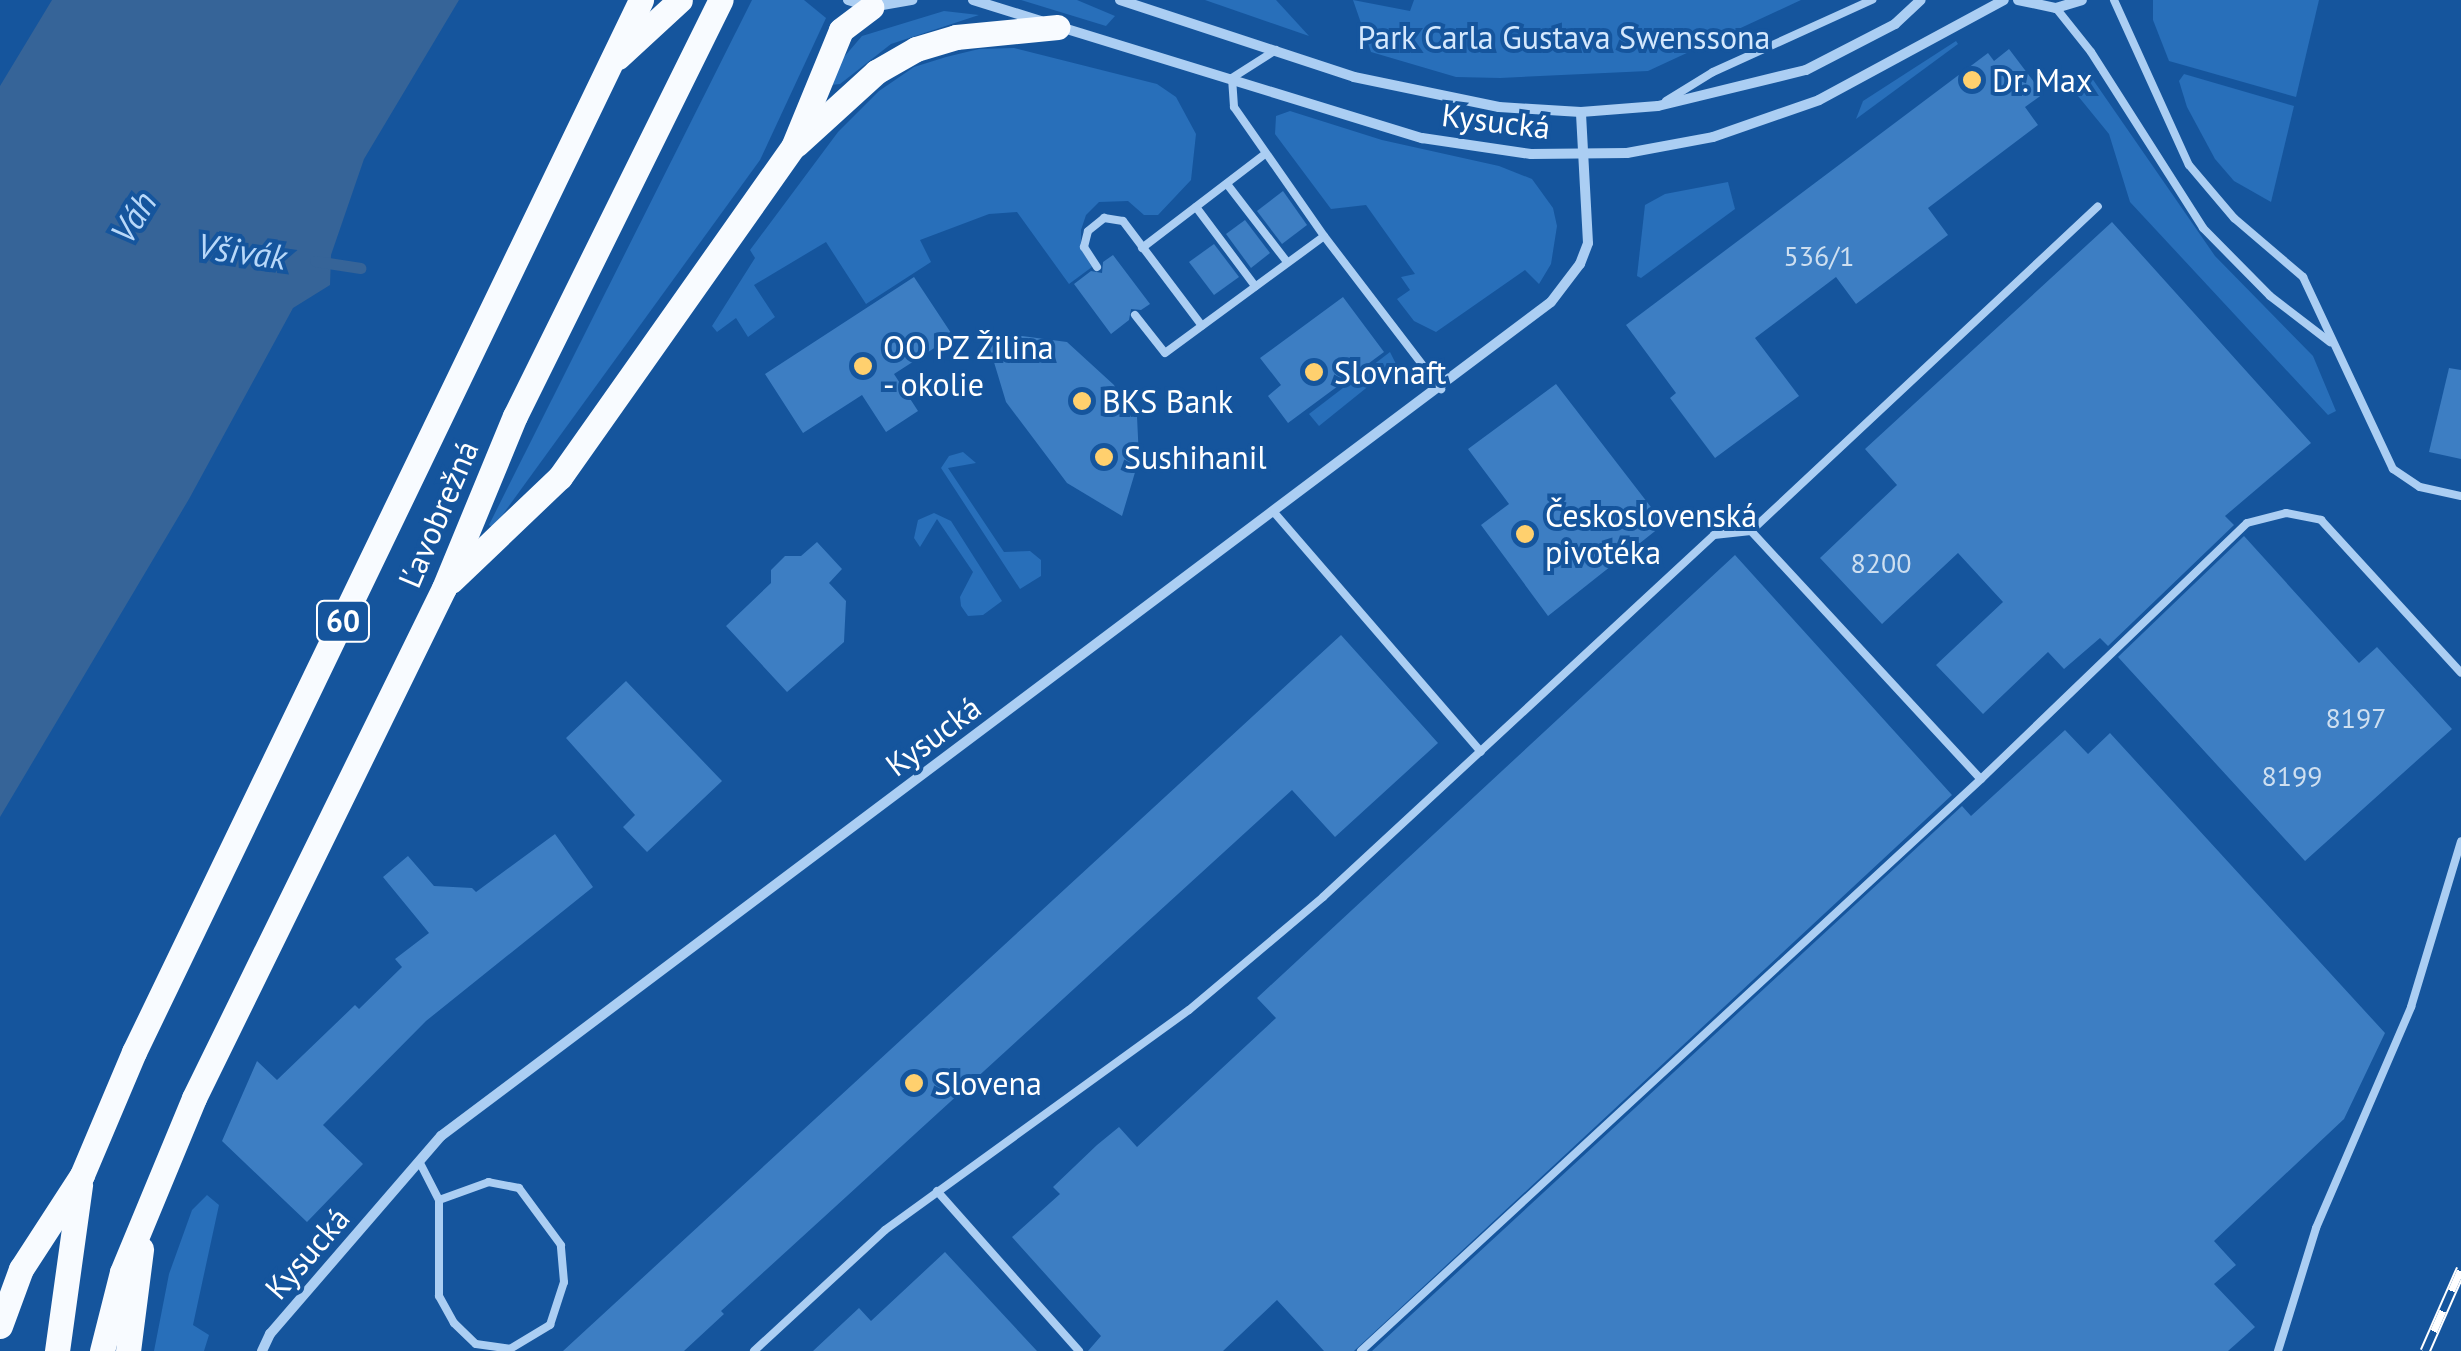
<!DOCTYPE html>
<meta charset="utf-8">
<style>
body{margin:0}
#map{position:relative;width:2461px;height:1351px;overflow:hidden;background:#15559d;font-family:"PT Sans",sans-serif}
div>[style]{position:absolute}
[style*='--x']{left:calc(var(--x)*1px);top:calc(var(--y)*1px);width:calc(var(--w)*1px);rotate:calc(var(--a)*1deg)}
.green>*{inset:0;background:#286fba}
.water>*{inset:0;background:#366498}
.stream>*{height:11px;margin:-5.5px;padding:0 5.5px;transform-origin:5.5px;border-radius:5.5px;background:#366498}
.building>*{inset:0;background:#3d7ec3}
.service>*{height:8px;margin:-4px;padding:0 4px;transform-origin:4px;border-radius:4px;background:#abcef3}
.minor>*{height:10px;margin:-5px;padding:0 5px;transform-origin:5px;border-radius:5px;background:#abcef3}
.primary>*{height:25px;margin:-12.5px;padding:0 12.5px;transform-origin:12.5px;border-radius:12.5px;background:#f8fbff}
.rail>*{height:11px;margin-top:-5.5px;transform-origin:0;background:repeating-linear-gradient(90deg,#15559d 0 22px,#fff 0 44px);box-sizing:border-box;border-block:2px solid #fff}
.dots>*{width:28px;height:28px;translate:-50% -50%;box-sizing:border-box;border:5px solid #15559d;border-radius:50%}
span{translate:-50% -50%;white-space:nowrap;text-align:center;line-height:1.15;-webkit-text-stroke:8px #15559d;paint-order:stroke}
.number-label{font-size:28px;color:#cedff0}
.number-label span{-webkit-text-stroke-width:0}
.shield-label span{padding:2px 8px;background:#15559d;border:2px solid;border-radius:8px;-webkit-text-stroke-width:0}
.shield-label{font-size:30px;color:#fff;font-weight:700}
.park-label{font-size:32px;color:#d4e8fd}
.poi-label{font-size:32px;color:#fff}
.left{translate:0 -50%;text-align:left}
.street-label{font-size:32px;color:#fff}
.water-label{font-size:35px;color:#b8d8f9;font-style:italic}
</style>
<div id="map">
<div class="green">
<div style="clip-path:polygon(752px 0,804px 0,826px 18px,760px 160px,493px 528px,489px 525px)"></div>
<div style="clip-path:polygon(1021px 0,1077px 0,1115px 16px,1106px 26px)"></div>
<div style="clip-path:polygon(1205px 0,1276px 0,1309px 36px)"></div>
<div style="clip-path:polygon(1353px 0,1410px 11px,1414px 0,1801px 0,1648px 71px,1500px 78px,1456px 77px,1371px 52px)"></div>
<div style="clip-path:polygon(2153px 0,2319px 0,2296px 97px,2169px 61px,2153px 20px)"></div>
<div style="clip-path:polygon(944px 11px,979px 15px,891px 44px,840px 84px,831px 85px,838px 64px,862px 36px)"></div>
<div style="clip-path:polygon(1956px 41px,1958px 44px,1856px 119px,1863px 101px)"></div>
<div style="clip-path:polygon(1014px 48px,1157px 84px,1176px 97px,1196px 134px,1191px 180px,1158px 215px,1144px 215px,1128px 201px,1099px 202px,1086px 215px,1081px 230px,1081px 249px,1092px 267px,1069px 284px,1017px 212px,989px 214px,920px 240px,931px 262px,866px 304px,826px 242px,754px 285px,775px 317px,748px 337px,736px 318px,717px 332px,712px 326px,755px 258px,750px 250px,838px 132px,879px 91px,914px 67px,946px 57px,979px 49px)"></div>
<div style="clip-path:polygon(2087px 71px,2215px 256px,2313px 356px,2336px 411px,2328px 415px,2130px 202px,2109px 134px,2069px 85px)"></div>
<div style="clip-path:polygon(2184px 74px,2294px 106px,2271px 202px,2234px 181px,2215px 159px,2187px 107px,2179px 81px)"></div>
<div style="clip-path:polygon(1290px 111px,1382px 140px,1499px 166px,1532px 179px,1553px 208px,1557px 226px,1551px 264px,1539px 284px,1525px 270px,1436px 332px,1414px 321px,1397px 299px,1410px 290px,1401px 277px,1415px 274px,1366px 205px,1331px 209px,1275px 134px,1276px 116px)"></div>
<div style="clip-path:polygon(1728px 182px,1735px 209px,1641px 278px,1637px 276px,1645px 205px,1665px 194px)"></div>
<div style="clip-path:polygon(1390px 352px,1396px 364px,1319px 426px,1309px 414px)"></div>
<div style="clip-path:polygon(963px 452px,976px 463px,948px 468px,1004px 552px,1030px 551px,1041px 560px,1041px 576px,1020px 589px,941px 468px,949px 456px)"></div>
<div style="clip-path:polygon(934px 513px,951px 521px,1002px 601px,983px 615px,968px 616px,961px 606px,960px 597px,973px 572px,937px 519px,920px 547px,914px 538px,918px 520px)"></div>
<div style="clip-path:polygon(207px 1195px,219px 1205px,193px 1325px,209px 1335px,204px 1351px,154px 1351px,169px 1274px,192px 1210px)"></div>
</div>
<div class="water">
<div style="clip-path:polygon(52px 0,459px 0,364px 159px,331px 255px,330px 285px,293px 308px,189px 499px,0 817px,0 86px)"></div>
</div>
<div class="stream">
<div style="--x:315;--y:261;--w:46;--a:8.8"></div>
</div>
<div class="building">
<div style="clip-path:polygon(2009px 49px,2043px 94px,2025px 107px,2038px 125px,1928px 208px,1948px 235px,1856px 304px,1836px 277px,1755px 338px,1799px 396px,1715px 458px,1670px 398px,1676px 393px,1626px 325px,1988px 53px,1994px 61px)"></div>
<div style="clip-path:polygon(1283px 191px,1307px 225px,1282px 244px,1257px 211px)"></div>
<div style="clip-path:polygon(1245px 220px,1270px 253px,1251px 268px,1226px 234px)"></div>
<div style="clip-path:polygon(2112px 222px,2311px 443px,2225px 516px,2234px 525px,2108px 646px,2100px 638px,2064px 669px,2048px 652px,1983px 714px,1936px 665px,2003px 602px,1958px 553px,1882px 624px,1820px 558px,1897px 485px,1865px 449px)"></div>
<div style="clip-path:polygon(1214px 244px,1239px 277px,1214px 295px,1189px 262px)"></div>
<div style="clip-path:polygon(1113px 255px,1150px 304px,1141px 310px,1131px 309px,1129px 320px,1111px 334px,1074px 284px,1091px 271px,1102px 273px,1103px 262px)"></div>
<div style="clip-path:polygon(914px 277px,953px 336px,894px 374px,918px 411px,886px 432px,862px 395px,803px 433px,765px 374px)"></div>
<div style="clip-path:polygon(1343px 297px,1384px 352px,1288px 423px,1268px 396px,1281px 385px,1260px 358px)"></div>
<div style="clip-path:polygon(1022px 336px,1067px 342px,1114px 385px,1131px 417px,1137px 416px,1139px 459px,1122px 516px,1067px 483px,1006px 402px,987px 339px)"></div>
<div style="clip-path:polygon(2449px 368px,2461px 370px,2461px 459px,2429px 452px)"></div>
<div style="clip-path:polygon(1556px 384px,1664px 524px,1548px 616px,1481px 525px,1509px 504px,1468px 449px)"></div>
<div style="clip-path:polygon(2244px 536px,2359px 663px,2377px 647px,2452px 729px,2305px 861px,2118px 657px)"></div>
<div style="clip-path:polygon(817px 542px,842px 569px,829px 583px,846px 601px,844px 642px,787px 692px,726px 626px,771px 583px,771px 570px,785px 556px,801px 556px)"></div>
<div style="clip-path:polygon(1735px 555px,1952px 795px,1354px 1351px,1324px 1351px,1277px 1300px,1223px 1351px,1088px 1351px,1101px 1336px,1012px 1237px,1060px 1194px,1053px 1187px,1097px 1145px,1119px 1127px,1137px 1147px,1276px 1018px,1257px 998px)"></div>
<div style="clip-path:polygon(1341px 635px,1438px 743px,1335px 837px,1292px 790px,721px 1311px,724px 1314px,684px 1351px,563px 1351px)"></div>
<div style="clip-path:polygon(626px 681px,722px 781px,647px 852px,623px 827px,635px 815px,566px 738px)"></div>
<div style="clip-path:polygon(2065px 730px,2088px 754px,2110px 733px,2385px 1033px,2344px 1119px,2214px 1241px,2236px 1265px,2214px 1284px,2255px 1327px,2228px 1351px,1372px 1351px,1962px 806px,1971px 816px)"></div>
<div style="clip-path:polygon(555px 834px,593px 887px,426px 1021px,323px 1125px,363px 1164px,307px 1222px,222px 1141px,257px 1061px,277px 1080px,355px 1005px,359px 1009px,402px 967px,395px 959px,429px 933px,383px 877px,408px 856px,434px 886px,472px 888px,476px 892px)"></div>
<div style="clip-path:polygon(945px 1252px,1037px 1351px,813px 1351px,859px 1308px,871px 1321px)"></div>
</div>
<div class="service">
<div style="--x:2114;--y:0;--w:181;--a:65.6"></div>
<div style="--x:2189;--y:165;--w:70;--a:49.7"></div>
<div style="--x:2234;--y:218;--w:91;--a:40.5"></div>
<div style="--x:2303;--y:277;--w:212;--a:64.9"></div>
<div style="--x:2393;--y:469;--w:32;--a:34"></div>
<div style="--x:2420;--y:487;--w:42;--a:12.4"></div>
<div style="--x:2056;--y:8;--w:56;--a:51.5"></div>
<div style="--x:2091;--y:52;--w:209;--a:57.5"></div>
<div style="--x:2203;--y:228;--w:95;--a:45.4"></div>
<div style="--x:2270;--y:296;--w:76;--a:37.5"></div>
<div style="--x:1276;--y:50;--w:52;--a:147.5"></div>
<div style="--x:1232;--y:78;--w:29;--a:86"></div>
<div style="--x:1234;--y:107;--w:157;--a:55.1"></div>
<div style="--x:1324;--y:236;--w:193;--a:52.6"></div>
<div style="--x:1666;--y:101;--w:55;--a:-31.7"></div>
<div style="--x:1713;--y:72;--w:175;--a:-24.4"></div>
<div style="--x:1227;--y:184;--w:98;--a:52.4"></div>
<div style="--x:1196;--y:207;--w:99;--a:53.2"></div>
<div style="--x:1142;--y:248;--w:155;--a:-37.4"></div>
<div style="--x:1097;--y:267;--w:24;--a:-123"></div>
<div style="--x:1084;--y:247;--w:16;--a:-76"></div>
<div style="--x:1088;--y:231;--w:21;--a:-39"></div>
<div style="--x:1104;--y:218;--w:19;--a:9"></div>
<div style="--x:1123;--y:221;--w:131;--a:53"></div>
<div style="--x:1135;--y:315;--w:48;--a:51.7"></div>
<div style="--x:1165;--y:353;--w:197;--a:-36.3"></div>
<div style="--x:1273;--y:511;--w:318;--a:49.2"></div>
<div style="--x:1751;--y:531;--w:475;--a:-43.1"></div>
<div style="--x:420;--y:1163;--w:42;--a:62.8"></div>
<div style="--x:439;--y:1200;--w:96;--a:90"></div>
<div style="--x:439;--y:1296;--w:31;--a:61"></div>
<div style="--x:454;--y:1323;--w:30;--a:44"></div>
<div style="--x:476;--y:1344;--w:34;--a:8"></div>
<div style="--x:510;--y:1349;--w:47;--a:-31"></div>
<div style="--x:550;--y:1325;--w:45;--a:-72"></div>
<div style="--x:564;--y:1282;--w:37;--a:-95"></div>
<div style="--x:561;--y:1245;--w:71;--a:-126.4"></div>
<div style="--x:519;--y:1188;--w:31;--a:-169"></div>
<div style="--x:489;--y:1182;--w:53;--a:160.2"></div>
<div style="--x:937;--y:1191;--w:214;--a:48.4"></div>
<div style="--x:754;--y:1351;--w:178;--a:-42.7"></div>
<div style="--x:885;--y:1230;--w:375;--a:-35.9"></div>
<div style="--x:1189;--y:1010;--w:175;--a:-40.1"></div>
<div style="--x:1323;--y:897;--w:533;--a:-42.79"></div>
<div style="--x:1714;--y:535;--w:37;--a:-6"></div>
<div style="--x:1751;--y:531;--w:338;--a:47.2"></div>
<div style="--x:1361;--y:1351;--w:844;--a:-42.69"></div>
<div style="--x:1981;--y:779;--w:369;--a:-43.9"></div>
<div style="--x:2247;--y:523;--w:40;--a:-14.4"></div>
<div style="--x:2286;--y:513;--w:36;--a:11"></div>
<div style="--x:2321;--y:520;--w:207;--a:47.5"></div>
<div style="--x:2278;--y:1351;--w:129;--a:-72.8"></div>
<div style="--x:2316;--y:1228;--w:241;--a:-66.7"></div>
<div style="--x:2411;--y:1007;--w:173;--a:-73.2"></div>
</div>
<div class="minor">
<div style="--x:848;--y:0;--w:24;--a:17"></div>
<div style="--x:871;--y:7;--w:42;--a:-9.7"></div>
<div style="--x:973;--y:0;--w:71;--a:17.2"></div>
<div style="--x:1120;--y:0;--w:246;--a:18.2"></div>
<div style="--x:1354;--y:77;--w:148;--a:11.7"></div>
<div style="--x:1499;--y:107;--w:82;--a:3.5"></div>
<div style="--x:1581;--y:112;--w:77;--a:-4.5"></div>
<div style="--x:1658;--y:106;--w:152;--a:-13.7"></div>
<div style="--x:1806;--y:70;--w:100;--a:-27.3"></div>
<div style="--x:1895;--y:24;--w:35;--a:-43"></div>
<div style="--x:2018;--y:0;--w:39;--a:12"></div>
<div style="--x:2056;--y:8;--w:27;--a:-17"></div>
<div style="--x:1057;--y:26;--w:382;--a:17.1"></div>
<div style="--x:1422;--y:138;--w:110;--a:8.4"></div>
<div style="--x:1531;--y:154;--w:96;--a:-0.6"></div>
<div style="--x:1627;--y:153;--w:87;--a:-10.5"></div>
<div style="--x:1713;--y:137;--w:112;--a:-19.2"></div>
<div style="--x:1819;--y:100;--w:210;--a:-28.4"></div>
<div style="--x:262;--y:1351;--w:19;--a:-65"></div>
<div style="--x:270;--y:1334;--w:262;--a:-49.2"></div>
<div style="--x:441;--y:1136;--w:1388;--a:-36.92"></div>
<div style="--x:1551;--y:302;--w:48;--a:-52.7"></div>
<div style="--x:1580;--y:264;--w:22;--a:-69"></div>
<div style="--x:1588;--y:243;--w:131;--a:-93.1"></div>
</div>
<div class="primary">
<div style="--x:618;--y:57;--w:84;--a:-42.6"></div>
<div style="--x:797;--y:144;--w:107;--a:-42.3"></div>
<div style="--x:876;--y:72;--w:46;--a:-29.9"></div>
<div style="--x:916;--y:49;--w:42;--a:-16.7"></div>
<div style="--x:956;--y:37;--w:102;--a:-5.6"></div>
<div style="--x:451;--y:581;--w:151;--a:-43.7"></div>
<div style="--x:560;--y:477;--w:404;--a:-54.8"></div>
<div style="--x:793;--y:147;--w:126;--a:-67.7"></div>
<div style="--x:841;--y:30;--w:38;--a:-37"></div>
<div style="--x:0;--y:1326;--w:61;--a:-69.8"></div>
<div style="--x:21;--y:1269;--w:112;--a:-57"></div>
<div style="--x:82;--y:1175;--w:134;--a:-67.1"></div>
<div style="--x:134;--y:1052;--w:1168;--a:-64.27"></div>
<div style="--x:57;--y:1351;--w:168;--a:-82.1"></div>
<div style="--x:102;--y:1351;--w:81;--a:-75.8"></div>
<div style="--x:122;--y:1272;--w:188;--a:-67.5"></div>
<div style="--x:194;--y:1098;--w:568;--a:-63.89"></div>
<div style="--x:444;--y:588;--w:186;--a:-67.6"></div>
<div style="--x:515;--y:416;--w:464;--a:-63.7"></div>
<div style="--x:128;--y:1351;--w:103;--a:-82.7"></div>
</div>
<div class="rail">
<div style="--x:2425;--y:1351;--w:90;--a:-66.3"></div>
</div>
<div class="dots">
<div style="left:1972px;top:80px;background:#ffd06e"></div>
<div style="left:863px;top:366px;background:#ffd06e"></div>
<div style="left:1314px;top:372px;background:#ffd06e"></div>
<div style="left:1082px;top:401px;background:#ffd06e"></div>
<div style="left:1104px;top:457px;background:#ffd06e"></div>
<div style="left:1525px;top:534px;background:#ffd06e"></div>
<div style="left:914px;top:1083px;background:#ffd06e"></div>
</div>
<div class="number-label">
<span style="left:1819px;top:256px">536/1</span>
<span style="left:1881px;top:563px">8200</span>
<span style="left:2356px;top:718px">8197</span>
<span style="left:2292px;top:776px">8199</span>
</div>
<div class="shield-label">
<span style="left:343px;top:621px">60</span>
</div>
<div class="park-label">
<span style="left:1564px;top:37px">Park Carla Gustava Swenssona</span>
</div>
<div class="poi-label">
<span class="left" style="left:1992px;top:80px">Dr. Max</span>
<span class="left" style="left:883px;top:366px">OO PZ Žilina<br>- okolie</span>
<span class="left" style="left:1334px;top:372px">Slovnaft</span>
<span class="left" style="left:1102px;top:401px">BKS Bank</span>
<span class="left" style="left:1124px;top:457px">Sushihanil</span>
<span class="left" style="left:1545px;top:534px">Československá<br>pivotéka</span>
<span class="left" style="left:934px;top:1083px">Slovena</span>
</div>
<div class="street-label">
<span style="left:1496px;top:121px;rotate:7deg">Kysucká</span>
<span style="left:438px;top:514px;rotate:-67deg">Ľavobrežná</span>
<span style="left:933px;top:736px;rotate:-37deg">Kysucká</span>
<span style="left:307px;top:1253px;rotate:-49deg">Kysucká</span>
</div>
<div class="water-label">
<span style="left:133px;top:217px;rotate:-58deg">Váh</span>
<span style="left:242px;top:251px;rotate:8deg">Všivák</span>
</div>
</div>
